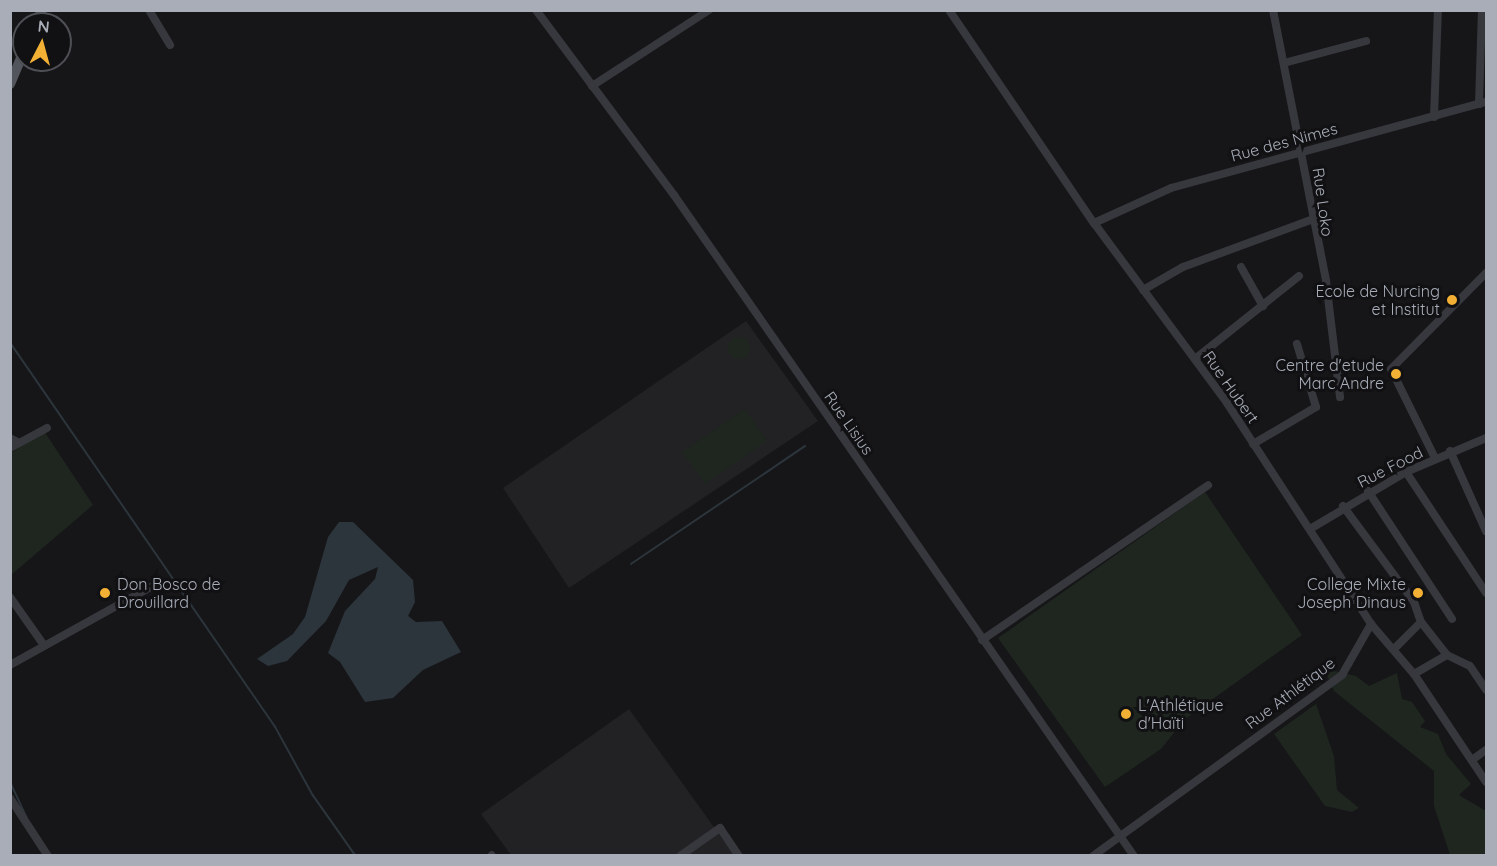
<!DOCTYPE html>
<meta charset="utf-8">
<style>
body{margin:0}
#map{position:relative;width:1497px;height:866px;overflow:hidden;background:#161618;font-family:Quicksand,sans-serif}
div>[style]{position:absolute}
[style*='--x']{left:calc(var(--x)*1px);top:calc(var(--y)*1px);width:calc(var(--w)*1px);rotate:calc(var(--a)*1deg)}
.built>*{inset:0;background:#222225}
.green>*{inset:0;background:#1e261f}
.round{border-radius:50%}
.water>*{inset:0;background:#2c353c}
.stream>*{height:1.5px;margin:-0.75px;padding:0 0.75px;transform-origin:0.75px;border-radius:0.75px;background:#2c353c}
.minor>*{height:8px;margin:-4px;padding:0 4px;transform-origin:4px;border-radius:4px;background:#37383d}
.major>*{height:10px;margin:-5px;padding:0 5px;transform-origin:5px;border-radius:5px;background:#53555c}
.dots>*{width:16px;height:16px;translate:-50% -50%;box-sizing:border-box;border:3px solid #111113;border-radius:50%}
span{translate:-50% -50%;white-space:nowrap;text-align:center;line-height:1.15;-webkit-text-stroke:6px #111113;paint-order:stroke}
.street-label{font-size:16px;color:#a8adb8}
.poi-label{font-size:16px;color:#a8adb8}
.right{translate:-100% -50%;text-align:right}
.left{translate:0 -50%;text-align:left}
.frame{position:absolute;inset:0;border:12px solid #a8adb8;pointer-events:none}
.north{position:absolute;left:12px;top:12px;width:60px;height:60px;box-sizing:border-box;background:#111113;border:2px solid #4d4f55;border-radius:50%;rotate:6deg;font-size:16px;font-weight:700;line-height:24px;text-align:center;color:#a8adb8}
.north::after{content:'';display:block;margin:auto;width:21px;height:27px;background:#f2b134;clip-path:polygon(50% 0,100% 100%,50% 72%,0 100%)}
</style>
<div id="map">
<div class="built">
<div style="clip-path:polygon(746px 321px,818px 421px,569px 588px,503px 488px)"></div>
<div style="clip-path:polygon(629px 709px,734px 855px,511px 855px,481px 814px)"></div>
</div>
<div class="green">
<div class="round" style="left:728px;top:337px;width:22px;height:22px"></div>
<div style="clip-path:polygon(745px 409px,767px 441px,705px 484px,682px 452px)"></div>
<div style="clip-path:polygon(44px 431px,93px 505px,11px 575px,11px 453px)"></div>
<div style="clip-path:polygon(1205px 492px,1302px 635px,1185px 719px,1161px 749px,1105px 787px,998px 638px)"></div>
<div style="clip-path:polygon(1335px 671px,1356px 676px,1369px 686px,1397px 673px,1402px 699px,1412px 702px,1425px 721px,1420px 727px,1438px 734px,1446px 754px,1471px 784px,1459px 795px,1486px 811px,1486px 855px,1450px 855px,1434px 806px,1434px 771px,1334px 691px,1326px 673px)"></div>
<div style="clip-path:polygon(1316px 704px,1334px 756px,1337px 790px,1359px 808px,1352px 812px,1325px 806px,1274px 734px)"></div>
</div>
<div class="water">
<div style="clip-path:polygon(339px 522px,353px 522px,413px 580px,415px 602px,408px 616px,416px 622px,442px 621px,461px 652px,423px 670px,393px 698px,365px 702px,340px 662px,328px 653px,345px 611px,375px 579px,378px 567px,349px 580px,326px 621px,287px 661px,268px 666px,257px 659px,293px 634px,305px 617px,328px 537px)"></div>
</div>
<div class="stream">
<div style="--x:10;--y:342;--w:467;--a:55.4"></div>
<div style="--x:275;--y:726;--w:79;--a:61.2"></div>
<div style="--x:313;--y:795;--w:75;--a:54.8"></div>
<div style="--x:631;--y:564;--w:210;--a:-34.1"></div>
<div style="--x:10;--y:781;--w:40;--a:65"></div>
</div>
<div class="minor">
<div style="--x:149;--y:10;--w:41;--a:59"></div>
<div style="--x:536;--y:10;--w:231;--a:53.3"></div>
<div style="--x:674;--y:195;--w:805;--a:55.17"></div>
<div style="--x:949;--y:10;--w:258;--a:55.8"></div>
<div style="--x:1094;--y:223;--w:224;--a:53.5"></div>
<div style="--x:1227;--y:403;--w:264;--a:56.9"></div>
<div style="--x:1371;--y:624;--w:66;--a:49.3"></div>
<div style="--x:1414;--y:674;--w:130;--a:56.3"></div>
<div style="--x:1273;--y:10;--w:276;--a:78.9"></div>
<div style="--x:1326;--y:281;--w:117;--a:83.1"></div>
<div style="--x:1284;--y:63;--w:85;--a:-15"></div>
<div style="--x:592;--y:86;--w:140;--a:-33"></div>
<div style="--x:1479;--y:104;--w:94;--a:-88.2"></div>
<div style="--x:1434;--y:117;--w:107;--a:-87.9"></div>
<div style="--x:1094;--y:223;--w:85;--a:-24.4"></div>
<div style="--x:1171;--y:188;--w:327;--a:-15.3"></div>
<div style="--x:1241;--y:267;--w:45;--a:60.6"></div>
<div style="--x:1143;--y:290;--w:46;--a:-29.9"></div>
<div style="--x:1183;--y:267;--w:136;--a:-20.2"></div>
<div style="--x:1195;--y:359;--w:133;--a:-38.6"></div>
<div style="--x:10;--y:438;--w:10;--a:29"></div>
<div style="--x:1253;--y:444;--w:73;--a:-30.4"></div>
<div style="--x:1316;--y:407;--w:66;--a:-106.8"></div>
<div style="--x:10;--y:448;--w:42;--a:-28.4"></div>
<div style="--x:1450;--y:451;--w:88;--a:65.8"></div>
<div style="--x:1435;--y:458;--w:99;--a:-116.3"></div>
<div style="--x:1391;--y:369;--w:135;--a:-45.3"></div>
<div style="--x:1406;--y:472;--w:145;--a:56.5"></div>
<div style="--x:1368;--y:491;--w:153;--a:56.7"></div>
<div style="--x:1343;--y:506;--w:119;--a:53.5"></div>
<div style="--x:1414;--y:602;--w:21;--a:71"></div>
<div style="--x:1421;--y:622;--w:38;--a:135"></div>
<div style="--x:1310;--y:529;--w:112;--a:-30.7"></div>
<div style="--x:1406;--y:472;--w:87;--a:-23"></div>
<div style="--x:10;--y:597;--w:57;--a:54.9"></div>
<div style="--x:1421;--y:622;--w:42;--a:51.8"></div>
<div style="--x:1447;--y:655;--w:25;--a:26"></div>
<div style="--x:1470;--y:666;--w:29;--a:56"></div>
<div style="--x:982;--y:640;--w:274;--a:-34.4"></div>
<div style="--x:10;--y:665;--w:169;--a:-29"></div>
<div style="--x:1414;--y:674;--w:38;--a:-30"></div>
<div style="--x:1472;--y:760;--w:17;--a:-36"></div>
<div style="--x:10;--y:798;--w:69;--a:56.8"></div>
<div style="--x:491;--y:856;--w:1;--a:-45"></div>
<div style="--x:680;--y:856;--w:49;--a:-35"></div>
<div style="--x:720;--y:828;--w:34;--a:56"></div>
<div style="--x:1093;--y:856;--w:308;--a:-36"></div>
<div style="--x:1342;--y:675;--w:59;--a:-60.4"></div>
</div>
<div class="major">
<div style="--x:36;--y:24;--w:15;--a:-67"></div>
<div style="--x:10;--y:84;--w:36;--a:-67"></div>
</div>
<div class="dots">
<div style="left:1452px;top:300px;background:#f2b134"></div>
<div style="left:1396px;top:374px;background:#f2b134"></div>
<div style="left:105px;top:593px;background:#f2b134"></div>
<div style="left:1418px;top:593px;background:#f2b134"></div>
<div style="left:1126px;top:714px;background:#f2b134"></div>
</div>
<div class="street-label">
<span style="left:1284px;top:142px;rotate:-15deg">Rue des Nimes</span>
<span style="left:1323px;top:202px;rotate:82deg">Rue Loko</span>
<span style="left:1231px;top:387px;rotate:55deg">Rue Hubert</span>
<span style="left:849px;top:423px;rotate:55deg">Rue Lisius</span>
<span style="left:1390px;top:467px;rotate:-27deg">Rue Food</span>
<span style="left:1290px;top:693px;rotate:-37deg">Rue Athlétique</span>
</div>
<div class="poi-label">
<span class="right" style="left:1440px;top:300px">Ecole de Nurcing<br>et Institut</span>
<span class="right" style="left:1384px;top:374px">Centre d'etude<br>Marc Andre</span>
<span class="left" style="left:117px;top:593px">Don Bosco de<br>Drouillard</span>
<span class="right" style="left:1406px;top:593px">College Mixte<br>Joseph Dinaus</span>
<span class="left" style="left:1138px;top:714px">L'Athlétique<br>d'Haïti</span>
</div>
<div class="frame"></div>
<div class="north">N</div>
</div>
